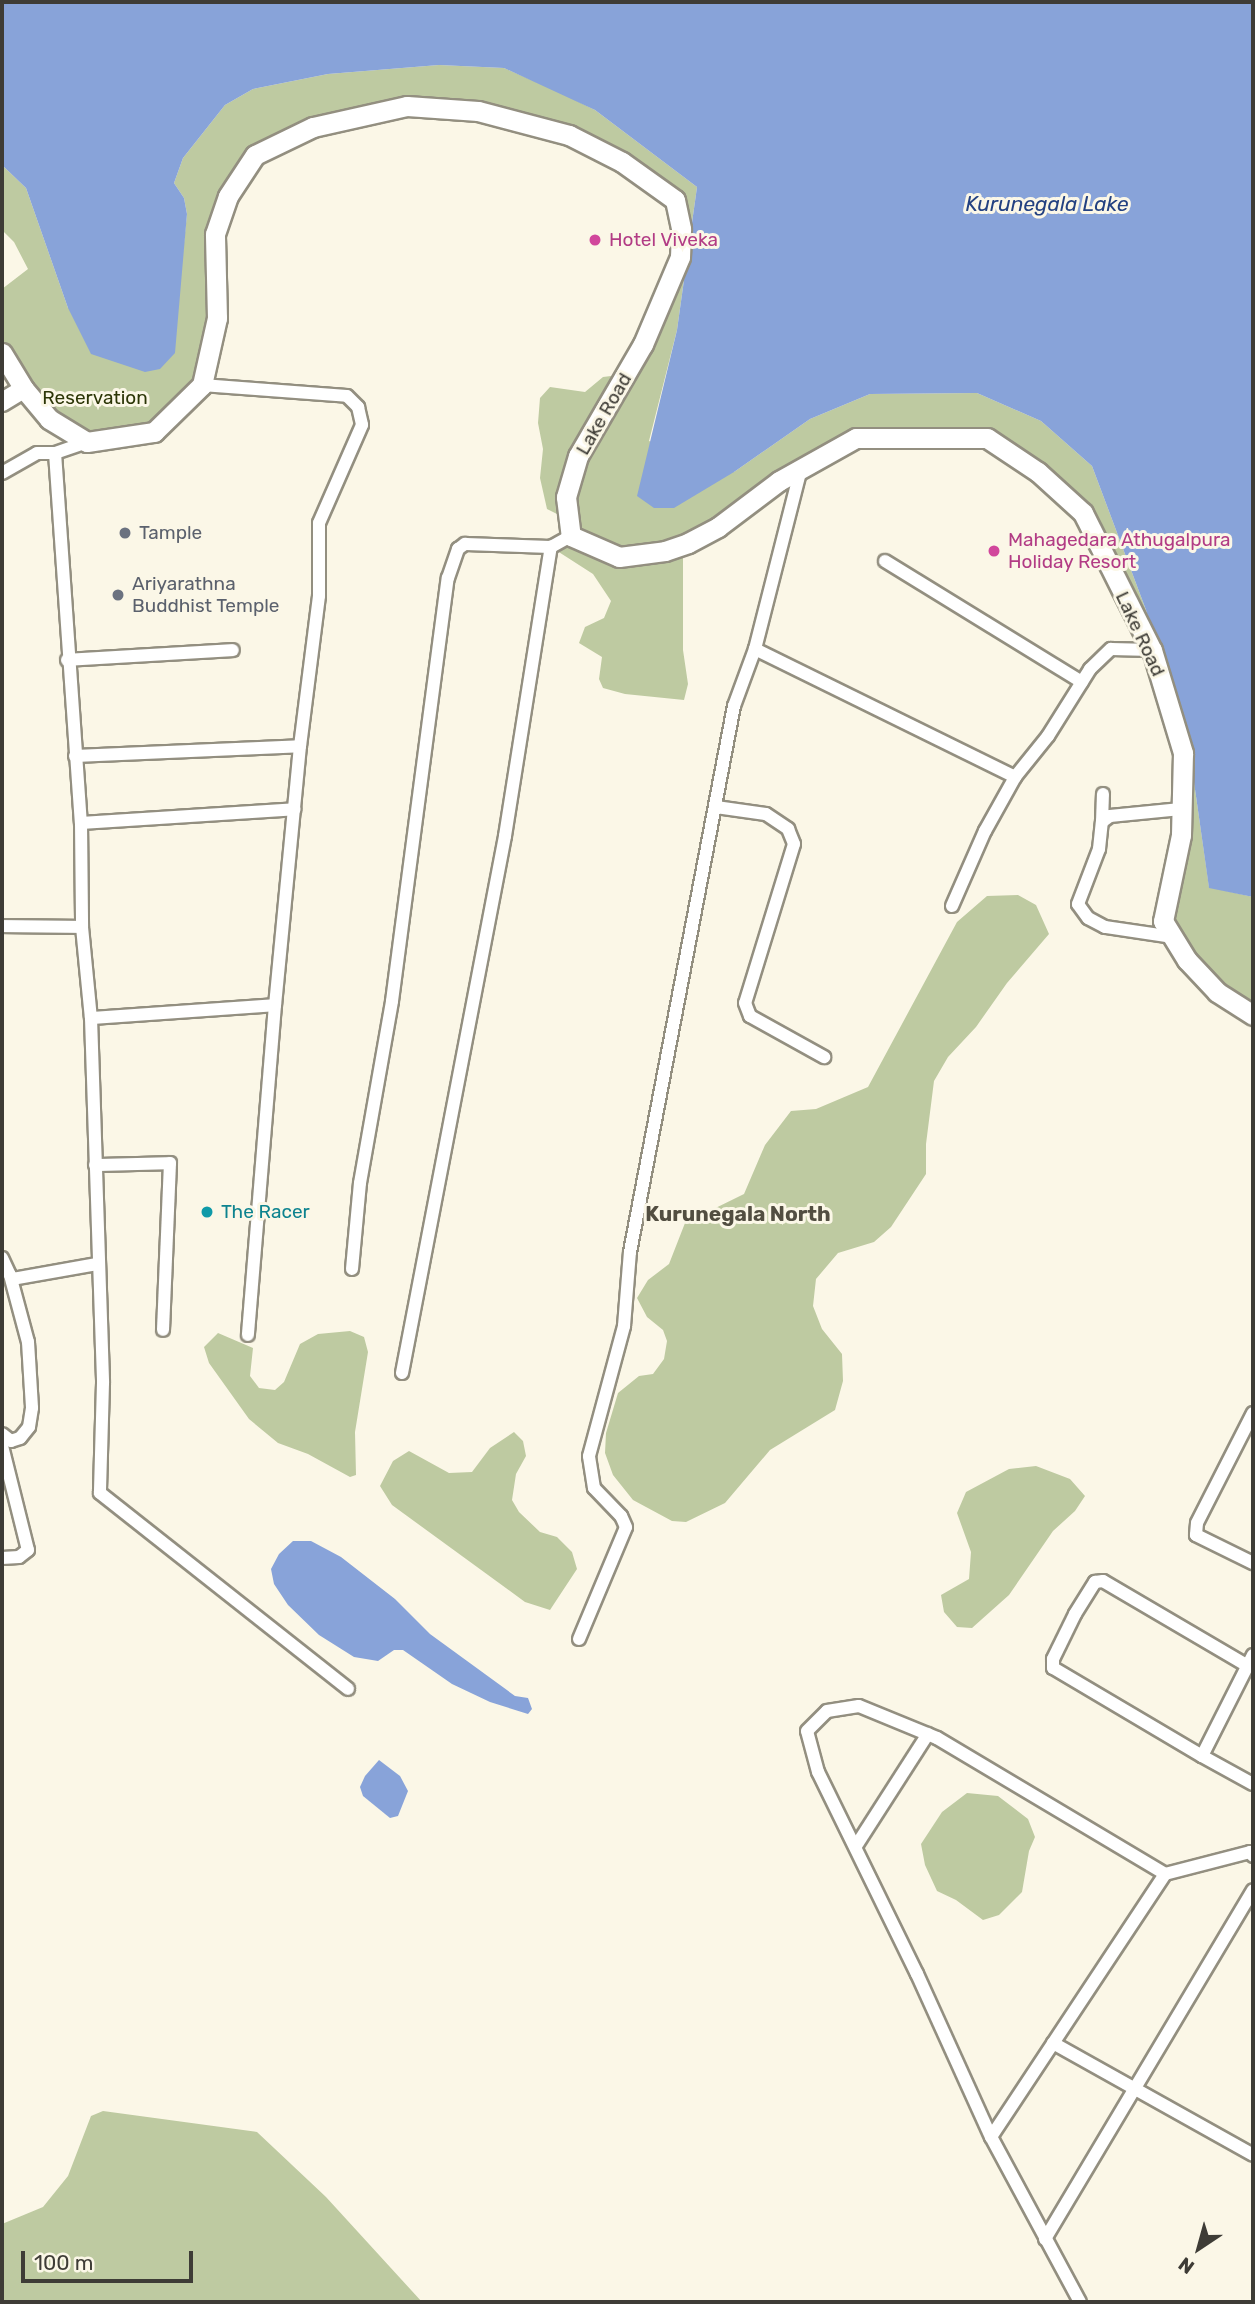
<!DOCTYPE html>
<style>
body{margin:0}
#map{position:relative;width:1255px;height:2304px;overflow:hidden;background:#fbf7e7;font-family:Rubik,sans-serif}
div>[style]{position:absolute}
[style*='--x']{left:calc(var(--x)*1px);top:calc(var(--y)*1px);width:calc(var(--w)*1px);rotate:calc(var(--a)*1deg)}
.green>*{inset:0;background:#becaa1}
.water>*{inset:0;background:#88a3d9}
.roads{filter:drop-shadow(2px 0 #938f80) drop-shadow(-2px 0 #938f80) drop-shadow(0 2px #938f80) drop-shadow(0 -2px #938f80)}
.street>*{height:12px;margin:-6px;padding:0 6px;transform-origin:6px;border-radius:6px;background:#fff}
.secondary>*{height:18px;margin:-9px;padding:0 9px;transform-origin:9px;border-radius:9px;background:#fff}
.primary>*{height:19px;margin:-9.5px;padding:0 9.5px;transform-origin:9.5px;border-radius:9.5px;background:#fff}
.dots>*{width:19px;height:19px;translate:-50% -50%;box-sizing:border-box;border:4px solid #fbf7e7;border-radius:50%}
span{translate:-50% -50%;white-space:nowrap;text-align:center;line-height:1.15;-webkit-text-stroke:6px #fbf7e7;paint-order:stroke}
.hotel-label{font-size:19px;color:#b23c85}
.left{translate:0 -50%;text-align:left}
.park-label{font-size:19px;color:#2c3607}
.street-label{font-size:19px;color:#3e3c36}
.worship-label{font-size:19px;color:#5b616d}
.culture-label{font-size:19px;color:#0d838f}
.water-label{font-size:21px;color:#234181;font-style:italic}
.neighbourhood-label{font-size:21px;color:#524e41;font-weight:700}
.frame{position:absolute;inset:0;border:4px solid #3e3c36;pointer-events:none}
.north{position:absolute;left:1164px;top:2213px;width:70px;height:70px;-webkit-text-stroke:5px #fbf7e7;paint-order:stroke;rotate:216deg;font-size:19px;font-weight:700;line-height:28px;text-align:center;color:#3e3c36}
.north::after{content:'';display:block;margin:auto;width:24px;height:32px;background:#3e3c36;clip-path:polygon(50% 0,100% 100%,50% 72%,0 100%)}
.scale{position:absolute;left:21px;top:2251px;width:172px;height:32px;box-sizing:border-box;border:4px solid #3e3c36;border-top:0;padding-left:9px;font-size:21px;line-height:24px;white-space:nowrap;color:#3e3c36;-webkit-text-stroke:5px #fbf7e7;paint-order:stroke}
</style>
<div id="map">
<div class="green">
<div style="clip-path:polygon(439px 65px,504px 68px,559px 92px,595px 110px,697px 187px,677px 330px,649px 441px,734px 472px,810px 419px,870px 394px,977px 393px,1041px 421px,1092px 466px,1146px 610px,1193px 775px,1209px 887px,1253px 897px,1253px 1015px,1234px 1005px,1163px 921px,1183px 753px,1158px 668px,1083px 513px,987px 438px,856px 438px,683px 548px,683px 650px,688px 684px,684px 700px,625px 694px,603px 688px,599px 679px,602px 657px,579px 643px,585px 627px,604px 618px,611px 601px,593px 574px,551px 547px,571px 536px,567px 519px,547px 509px,540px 478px,543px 449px,538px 423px,540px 398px,550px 387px,585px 392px,603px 377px,627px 374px,680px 258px,675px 200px,569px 135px,407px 107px,255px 155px,228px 196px,202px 385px,154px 432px,87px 442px,49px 419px,2px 353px,2px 289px,28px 269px,14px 242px,2px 230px,2px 165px,26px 188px,68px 308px,182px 261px,187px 214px,184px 198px,174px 183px,183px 158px,225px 105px,253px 89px,328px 74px)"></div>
<div style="clip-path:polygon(1018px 895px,1036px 905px,1049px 934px,1007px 983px,976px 1027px,948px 1057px,934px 1081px,926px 1144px,926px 1174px,891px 1227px,874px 1242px,838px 1253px,816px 1279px,813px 1306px,822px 1329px,842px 1354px,843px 1381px,835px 1410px,770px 1450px,725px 1503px,686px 1522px,672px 1521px,633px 1500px,613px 1475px,605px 1453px,606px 1433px,618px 1393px,639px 1376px,653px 1374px,664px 1359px,667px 1341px,663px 1330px,647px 1317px,637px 1298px,648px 1280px,669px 1264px,685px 1223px,744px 1194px,765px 1145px,791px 1111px,816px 1109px,868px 1087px,957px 922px,987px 896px)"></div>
<div style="clip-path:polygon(350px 1331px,364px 1337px,368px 1352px,355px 1432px,356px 1475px,350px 1477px,308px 1454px,278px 1443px,249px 1419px,209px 1363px,204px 1347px,218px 1333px,253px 1348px,250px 1376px,259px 1388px,275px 1390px,284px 1382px,300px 1344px,318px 1334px)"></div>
<div style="clip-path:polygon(514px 1432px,523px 1441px,526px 1456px,516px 1474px,512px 1500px,519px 1512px,540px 1532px,557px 1537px,572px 1552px,577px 1569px,550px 1610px,525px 1602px,392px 1505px,380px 1486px,393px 1461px,409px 1451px,449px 1473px,472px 1472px,490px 1448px)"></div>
<div style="clip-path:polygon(1036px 1466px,1070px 1479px,1085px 1496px,1075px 1511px,1053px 1531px,1009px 1595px,972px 1628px,957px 1627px,944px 1612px,941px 1595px,969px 1579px,971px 1552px,957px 1513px,966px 1492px,1009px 1469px)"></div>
<div style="clip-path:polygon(967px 1793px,998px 1796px,1028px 1819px,1035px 1837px,1029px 1851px,1022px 1892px,999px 1915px,983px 1920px,956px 1900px,937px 1891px,925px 1865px,921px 1844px,942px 1812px)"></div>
<div style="clip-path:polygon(103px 2111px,257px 2132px,326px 2197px,422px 2302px,2px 2302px,2px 2224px,43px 2207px,68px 2176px,91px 2116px)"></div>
</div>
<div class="water">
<div style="clip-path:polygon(2px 2px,1253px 2px,1253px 897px,1209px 888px,1193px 775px,1146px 610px,1092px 466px,1041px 421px,977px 393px,870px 394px,810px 419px,734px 472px,674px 508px,654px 508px,637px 496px,677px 330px,697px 187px,595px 110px,504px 68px,439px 65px,328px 74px,253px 89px,225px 105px,183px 158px,174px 183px,184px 198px,187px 214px,175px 353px,160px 369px,145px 372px,91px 354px,68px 308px,26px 188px,2px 165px)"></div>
<div style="clip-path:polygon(293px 1541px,311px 1541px,341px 1557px,395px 1599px,430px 1634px,515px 1696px,528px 1698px,532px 1709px,528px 1714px,490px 1702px,452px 1684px,403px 1650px,394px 1650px,378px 1661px,354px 1657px,319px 1635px,288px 1605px,274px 1584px,271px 1569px,279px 1554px)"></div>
<div style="clip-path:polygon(379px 1760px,400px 1776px,408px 1791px,398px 1816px,390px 1818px,363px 1796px,360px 1787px,365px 1776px)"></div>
</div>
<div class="roads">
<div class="street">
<div style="--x:202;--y:385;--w:145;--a:4.3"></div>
<div style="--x:347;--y:396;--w:16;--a:45"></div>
<div style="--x:358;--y:407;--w:18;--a:77"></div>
<div style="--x:362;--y:425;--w:107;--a:113.7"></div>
<div style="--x:319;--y:523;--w:73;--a:90"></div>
<div style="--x:319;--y:596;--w:151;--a:97.2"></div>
<div style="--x:300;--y:746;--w:260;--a:95.5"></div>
<div style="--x:275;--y:1005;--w:331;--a:94.7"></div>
<div style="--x:87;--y:442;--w:34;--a:161"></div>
<div style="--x:55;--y:453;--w:371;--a:86"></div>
<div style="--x:81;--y:823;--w:104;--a:89.4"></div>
<div style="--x:82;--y:927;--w:91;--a:84.4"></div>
<div style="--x:91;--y:1018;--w:365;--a:88.1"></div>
<div style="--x:103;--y:1383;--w:110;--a:91.6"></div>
<div style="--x:100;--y:1493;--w:316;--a:38.3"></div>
<div style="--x:2;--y:473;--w:40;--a:-29.7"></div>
<div style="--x:37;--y:453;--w:18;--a:0"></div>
<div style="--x:885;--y:561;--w:231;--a:31.6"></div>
<div style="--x:755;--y:649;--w:290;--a:26.2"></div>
<div style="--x:67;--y:660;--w:166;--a:-3.4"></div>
<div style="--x:75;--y:756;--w:225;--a:-2.5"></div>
<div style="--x:716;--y:807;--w:50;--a:8"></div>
<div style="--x:766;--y:814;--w:27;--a:34"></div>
<div style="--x:788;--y:829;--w:16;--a:68"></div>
<div style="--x:794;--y:844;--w:166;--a:107.1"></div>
<div style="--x:745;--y:1003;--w:14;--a:69"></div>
<div style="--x:750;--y:1016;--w:85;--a:29"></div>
<div style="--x:1102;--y:822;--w:28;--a:-88"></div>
<div style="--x:81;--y:823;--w:214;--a:-3.7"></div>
<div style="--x:952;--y:906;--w:82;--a:-66.3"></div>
<div style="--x:985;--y:831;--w:62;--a:-60.9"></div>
<div style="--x:1015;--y:777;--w:53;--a:-51.2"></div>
<div style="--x:1048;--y:736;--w:79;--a:-57.9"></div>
<div style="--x:1090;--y:669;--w:29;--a:-44"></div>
<div style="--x:1111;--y:649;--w:41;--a:1.4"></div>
<div style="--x:2;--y:926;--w:80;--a:0.7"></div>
<div style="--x:1173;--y:937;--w:69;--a:-171.6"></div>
<div style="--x:1105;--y:927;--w:19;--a:-152"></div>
<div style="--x:1088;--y:918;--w:17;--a:-126"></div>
<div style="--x:1078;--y:904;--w:59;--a:-69.1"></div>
<div style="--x:1099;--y:849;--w:27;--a:-84"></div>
<div style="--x:1102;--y:822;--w:10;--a:-37"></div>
<div style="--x:1110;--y:816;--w:71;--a:-5.6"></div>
<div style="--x:91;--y:1018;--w:184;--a:-4"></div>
<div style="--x:95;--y:1165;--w:75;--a:-1.5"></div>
<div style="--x:170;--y:1163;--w:167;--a:92.4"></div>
<div style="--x:2;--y:1258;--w:19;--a:65"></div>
<div style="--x:10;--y:1275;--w:69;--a:75"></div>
<div style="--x:28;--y:1342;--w:66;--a:86.5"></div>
<div style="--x:32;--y:1408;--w:19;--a:99"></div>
<div style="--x:29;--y:1427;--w:14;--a:129"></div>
<div style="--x:20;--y:1438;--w:9;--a:162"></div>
<div style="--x:11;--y:1441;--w:11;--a:-142"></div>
<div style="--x:352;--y:1269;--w:86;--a:-84.7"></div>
<div style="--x:360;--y:1183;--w:185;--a:-80"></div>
<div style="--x:392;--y:1001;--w:427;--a:-82.5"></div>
<div style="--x:448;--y:578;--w:31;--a:-71"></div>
<div style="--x:458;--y:549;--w:9;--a:-36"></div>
<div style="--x:465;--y:544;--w:86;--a:2"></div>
<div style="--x:12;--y:1279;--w:86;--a:-10"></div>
<div style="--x:402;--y:1373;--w:547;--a:-79.14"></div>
<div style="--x:505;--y:836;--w:293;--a:-81"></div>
<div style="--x:551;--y:547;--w:23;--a:-29"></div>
<div style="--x:1253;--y:1413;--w:123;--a:117"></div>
<div style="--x:1197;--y:1523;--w:12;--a:95"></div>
<div style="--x:1196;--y:1535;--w:64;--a:26.2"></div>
<div style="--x:2;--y:1446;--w:107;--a:76"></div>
<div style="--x:28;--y:1550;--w:11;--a:142"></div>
<div style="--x:19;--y:1557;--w:17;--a:177"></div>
<div style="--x:579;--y:1639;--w:121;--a:-67.2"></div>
<div style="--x:626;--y:1527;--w:12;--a:-114"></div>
<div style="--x:621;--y:1516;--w:39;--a:-134"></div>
<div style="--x:594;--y:1488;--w:32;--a:-99"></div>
<div style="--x:589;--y:1456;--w:135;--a:-74.9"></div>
<div style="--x:624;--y:1326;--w:74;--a:-85.4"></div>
<div style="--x:630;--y:1252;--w:556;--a:-79.22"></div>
<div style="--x:734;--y:706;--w:61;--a:-69.8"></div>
<div style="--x:755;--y:649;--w:186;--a:-75.7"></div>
<div style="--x:1253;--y:1655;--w:113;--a:116.8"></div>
<div style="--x:1202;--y:1756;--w:58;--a:28.8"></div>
<div style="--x:1202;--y:1756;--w:173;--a:-149.4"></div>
<div style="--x:1053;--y:1668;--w:9;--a:-90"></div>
<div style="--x:1053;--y:1659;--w:50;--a:-63.9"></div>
<div style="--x:1075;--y:1614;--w:38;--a:-58"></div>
<div style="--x:1095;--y:1582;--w:8;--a:-7"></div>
<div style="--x:1103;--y:1581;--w:168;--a:30.4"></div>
<div style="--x:856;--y:1846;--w:133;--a:-57.3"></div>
<div style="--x:1053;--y:2043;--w:229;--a:29.2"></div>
<div style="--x:991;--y:2137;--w:315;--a:-56.5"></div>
<div style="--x:1045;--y:2239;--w:406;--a:-59.2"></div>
<div style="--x:1080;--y:2302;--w:187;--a:-118.3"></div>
<div style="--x:991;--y:2137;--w:179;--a:-114.4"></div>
<div style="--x:917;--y:1974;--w:225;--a:-116.1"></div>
<div style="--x:818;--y:1772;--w:42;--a:-105"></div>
<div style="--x:807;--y:1731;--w:28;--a:-45"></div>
<div style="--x:827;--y:1711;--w:32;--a:-9"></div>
<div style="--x:859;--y:1706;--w:84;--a:22.3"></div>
<div style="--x:937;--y:1738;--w:265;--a:30.8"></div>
<div style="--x:1165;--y:1874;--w:88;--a:-14.5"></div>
<div style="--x:1250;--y:1852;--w:5;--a:53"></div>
</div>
<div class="secondary">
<div style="--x:2;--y:402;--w:26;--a:-31"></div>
</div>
<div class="primary">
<div style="--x:2;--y:353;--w:42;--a:58.6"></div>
<div style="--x:24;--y:389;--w:39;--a:50"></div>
<div style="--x:49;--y:419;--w:44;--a:31.2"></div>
<div style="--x:87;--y:442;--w:68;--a:-8.5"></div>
<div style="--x:154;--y:432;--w:67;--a:-44.4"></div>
<div style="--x:202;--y:385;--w:69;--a:-77.4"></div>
<div style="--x:217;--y:318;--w:84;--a:-91.4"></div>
<div style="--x:215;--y:234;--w:40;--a:-71.1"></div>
<div style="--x:228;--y:196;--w:49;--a:-56.6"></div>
<div style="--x:255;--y:155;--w:64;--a:-25.8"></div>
<div style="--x:313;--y:127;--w:96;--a:-12.6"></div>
<div style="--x:407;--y:106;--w:71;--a:4"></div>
<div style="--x:478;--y:111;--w:94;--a:14.8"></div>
<div style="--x:569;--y:135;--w:59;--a:27"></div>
<div style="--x:622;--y:162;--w:65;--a:35.6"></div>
<div style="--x:675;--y:200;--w:30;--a:78"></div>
<div style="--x:681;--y:229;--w:28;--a:92"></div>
<div style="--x:680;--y:257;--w:95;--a:113"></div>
<div style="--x:643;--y:344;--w:129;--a:120.1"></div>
<div style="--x:578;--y:456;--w:43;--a:106.3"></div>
<div style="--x:566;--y:497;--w:39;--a:83"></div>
<div style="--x:571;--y:536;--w:52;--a:23.6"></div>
<div style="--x:619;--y:557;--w:46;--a:-7.4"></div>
<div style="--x:665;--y:551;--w:24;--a:-19"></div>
<div style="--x:688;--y:543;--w:34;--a:-28"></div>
<div style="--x:718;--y:527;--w:76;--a:-37"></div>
<div style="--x:779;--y:481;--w:88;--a:-29.2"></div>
<div style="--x:856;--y:438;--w:131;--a:0"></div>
<div style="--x:987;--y:438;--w:61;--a:33.7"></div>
<div style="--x:1038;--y:472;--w:61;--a:42.3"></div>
<div style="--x:1083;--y:513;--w:153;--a:63.3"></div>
<div style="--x:1152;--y:650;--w:108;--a:73.2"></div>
<div style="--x:1183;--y:753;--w:82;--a:91.4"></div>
<div style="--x:1181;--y:835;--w:88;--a:101.8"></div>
<div style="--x:1163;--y:921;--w:46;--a:58.4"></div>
<div style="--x:1187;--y:960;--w:44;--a:46.8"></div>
<div style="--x:1217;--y:992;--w:43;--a:32.6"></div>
</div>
</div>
<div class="dots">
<div style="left:595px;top:240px;background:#d1479c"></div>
<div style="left:125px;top:533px;background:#6b7280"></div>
<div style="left:994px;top:551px;background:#d1479c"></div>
<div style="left:118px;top:595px;background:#6b7280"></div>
<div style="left:207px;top:1212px;background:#0f9aa8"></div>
</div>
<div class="hotel-label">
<span class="left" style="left:609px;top:240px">Hotel Viveka</span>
<span class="left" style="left:1008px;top:551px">Mahagedara Athugalpura<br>Holiday Resort</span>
</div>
<div class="park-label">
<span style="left:95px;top:398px">Reservation</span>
</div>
<div class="street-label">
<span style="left:604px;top:414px;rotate:-60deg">Lake Road</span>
<span style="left:1140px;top:634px;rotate:65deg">Lake Road</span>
</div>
<div class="worship-label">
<span class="left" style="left:139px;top:533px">Tample</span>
<span class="left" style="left:132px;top:595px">Ariyarathna<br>Buddhist Temple</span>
</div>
<div class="culture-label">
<span class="left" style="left:221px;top:1212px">The Racer</span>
</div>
<div class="water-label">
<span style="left:1047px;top:204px">Kurunegala Lake</span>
</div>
<div class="neighbourhood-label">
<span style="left:738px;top:1214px">Kurunegala North</span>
</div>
<div class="frame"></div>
<div class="north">N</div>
<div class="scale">100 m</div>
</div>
